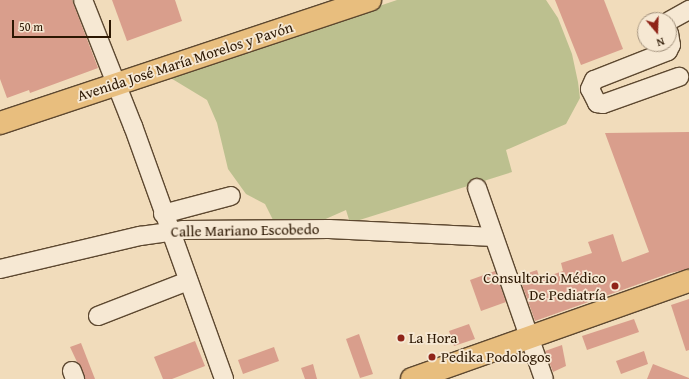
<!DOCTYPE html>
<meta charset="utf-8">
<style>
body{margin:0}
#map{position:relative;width:689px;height:379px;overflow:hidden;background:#f1dcbb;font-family:"Gentium Book Plus",serif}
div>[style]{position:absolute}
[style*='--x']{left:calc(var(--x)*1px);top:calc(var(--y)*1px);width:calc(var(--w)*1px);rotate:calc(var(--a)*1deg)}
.green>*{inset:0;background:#bcc08f}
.building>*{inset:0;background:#d99e8c}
.roads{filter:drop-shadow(1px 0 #5d4830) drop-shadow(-1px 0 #5d4830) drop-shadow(0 1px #5d4830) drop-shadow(0 -1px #5d4830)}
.minor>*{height:18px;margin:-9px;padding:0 9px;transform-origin:9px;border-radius:9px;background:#f6e8d3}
.major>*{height:22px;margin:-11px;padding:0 11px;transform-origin:11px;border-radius:11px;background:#e8be7e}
.dots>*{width:11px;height:11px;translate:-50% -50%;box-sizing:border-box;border:2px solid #f6e8d3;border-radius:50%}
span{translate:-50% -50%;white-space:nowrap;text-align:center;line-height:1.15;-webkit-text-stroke:3.5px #f6e8d3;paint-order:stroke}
.street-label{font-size:15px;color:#2c1702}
.poi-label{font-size:15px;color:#2c1702}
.right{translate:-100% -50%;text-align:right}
.left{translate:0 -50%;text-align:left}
.north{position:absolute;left:637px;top:12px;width:40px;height:40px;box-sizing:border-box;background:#f6e8d3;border:1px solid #a5947f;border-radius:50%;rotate:161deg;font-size:11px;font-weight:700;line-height:16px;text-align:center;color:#2c1702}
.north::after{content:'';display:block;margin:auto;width:14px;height:18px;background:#8f2418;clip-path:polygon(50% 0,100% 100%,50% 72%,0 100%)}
.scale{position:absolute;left:12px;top:20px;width:99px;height:18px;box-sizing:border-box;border:2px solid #2c1702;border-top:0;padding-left:5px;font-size:12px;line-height:14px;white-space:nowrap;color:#2c1702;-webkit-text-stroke:3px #f6e8d3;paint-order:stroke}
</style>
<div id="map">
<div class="green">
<div style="clip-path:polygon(397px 0,546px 0,558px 18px,572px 54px,578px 82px,580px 98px,566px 124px,506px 150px,512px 172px,350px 223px,346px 210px,312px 225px,275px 224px,265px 204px,246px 194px,228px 169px,217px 123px,207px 100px,169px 77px)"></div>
</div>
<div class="building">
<div style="clip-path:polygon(0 0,72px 0,98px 68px,30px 93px,29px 90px,7px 98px,0 79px)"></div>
<div style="clip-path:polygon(112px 0,175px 0,182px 21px,127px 41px)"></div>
<div style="clip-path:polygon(555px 0,604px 0,623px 49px,581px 65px)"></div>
<div style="clip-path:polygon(689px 132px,689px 269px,670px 273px,535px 321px,519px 276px,537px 270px,540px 279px,563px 271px,561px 263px,592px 253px,588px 242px,613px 234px,622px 262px,649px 252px,605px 133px)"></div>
<div style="clip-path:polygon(495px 271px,506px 302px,481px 311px,470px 280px)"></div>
<div style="clip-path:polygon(689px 299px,689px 350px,686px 351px,671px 305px)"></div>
<div style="clip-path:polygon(634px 319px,639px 332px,587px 350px,582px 336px)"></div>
<div style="clip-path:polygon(469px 324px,475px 339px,454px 346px,449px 331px)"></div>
<div style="clip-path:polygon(359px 334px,373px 374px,360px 378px,346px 339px)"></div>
<div style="clip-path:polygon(195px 341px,205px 366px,172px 379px,163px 379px,154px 357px)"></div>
<div style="clip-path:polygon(81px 343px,95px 379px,85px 379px,70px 347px)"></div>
<div style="clip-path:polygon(562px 345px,566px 366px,553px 372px,545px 351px)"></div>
<div style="clip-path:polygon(274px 347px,279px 361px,243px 374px,238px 360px)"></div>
<div style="clip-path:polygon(644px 351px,648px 364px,621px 374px,616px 361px)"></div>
<div style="clip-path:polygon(313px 364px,317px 379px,305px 379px,301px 368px)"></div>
<div style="clip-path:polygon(653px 364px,689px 378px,689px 379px,647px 379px)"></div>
</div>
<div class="roads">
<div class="minor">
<div style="--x:83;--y:0;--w:136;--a:68.4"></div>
<div style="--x:133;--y:126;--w:269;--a:70.2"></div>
<div style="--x:669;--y:21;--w:23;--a:-29"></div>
<div style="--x:669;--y:33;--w:12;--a:81"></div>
<div style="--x:671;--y:45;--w:7;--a:117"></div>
<div style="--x:668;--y:51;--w:79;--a:158.6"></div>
<div style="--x:594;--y:80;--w:10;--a:114"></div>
<div style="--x:590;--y:89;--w:16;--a:63"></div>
<div style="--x:597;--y:103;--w:6;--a:9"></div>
<div style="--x:603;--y:104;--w:81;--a:-19.6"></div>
<div style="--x:477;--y:188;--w:202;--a:70.7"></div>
<div style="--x:163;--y:214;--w:70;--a:-14.8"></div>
<div style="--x:0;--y:269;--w:144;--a:-13.3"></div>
<div style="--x:140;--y:236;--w:43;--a:-7.9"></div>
<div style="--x:183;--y:230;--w:146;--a:-0.4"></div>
<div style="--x:329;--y:229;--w:165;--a:2.8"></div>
<div style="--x:98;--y:316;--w:97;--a:-21.3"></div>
<div style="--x:72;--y:371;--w:9;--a:69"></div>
</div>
<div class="major">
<div style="--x:0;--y:123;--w:390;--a:-18.4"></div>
<div style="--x:412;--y:379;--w:294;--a:-19.5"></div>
</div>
</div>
<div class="dots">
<div style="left:615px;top:286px;background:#8f2418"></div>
<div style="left:401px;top:338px;background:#8f2418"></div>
<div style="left:432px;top:357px;background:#8f2418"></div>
</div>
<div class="street-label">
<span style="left:185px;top:61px;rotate:-18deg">Avenida José María Morelos y Pavón</span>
<span style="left:245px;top:230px;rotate:-1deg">Calle Mariano Escobedo</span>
</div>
<div class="poi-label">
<span class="right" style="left:606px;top:286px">Consultorio Médico<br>De Pediatría</span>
<span class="left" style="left:409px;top:338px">La Hora</span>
<span class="left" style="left:441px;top:357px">Pedika Podologos</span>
</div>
<div class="north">N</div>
<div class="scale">50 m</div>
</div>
